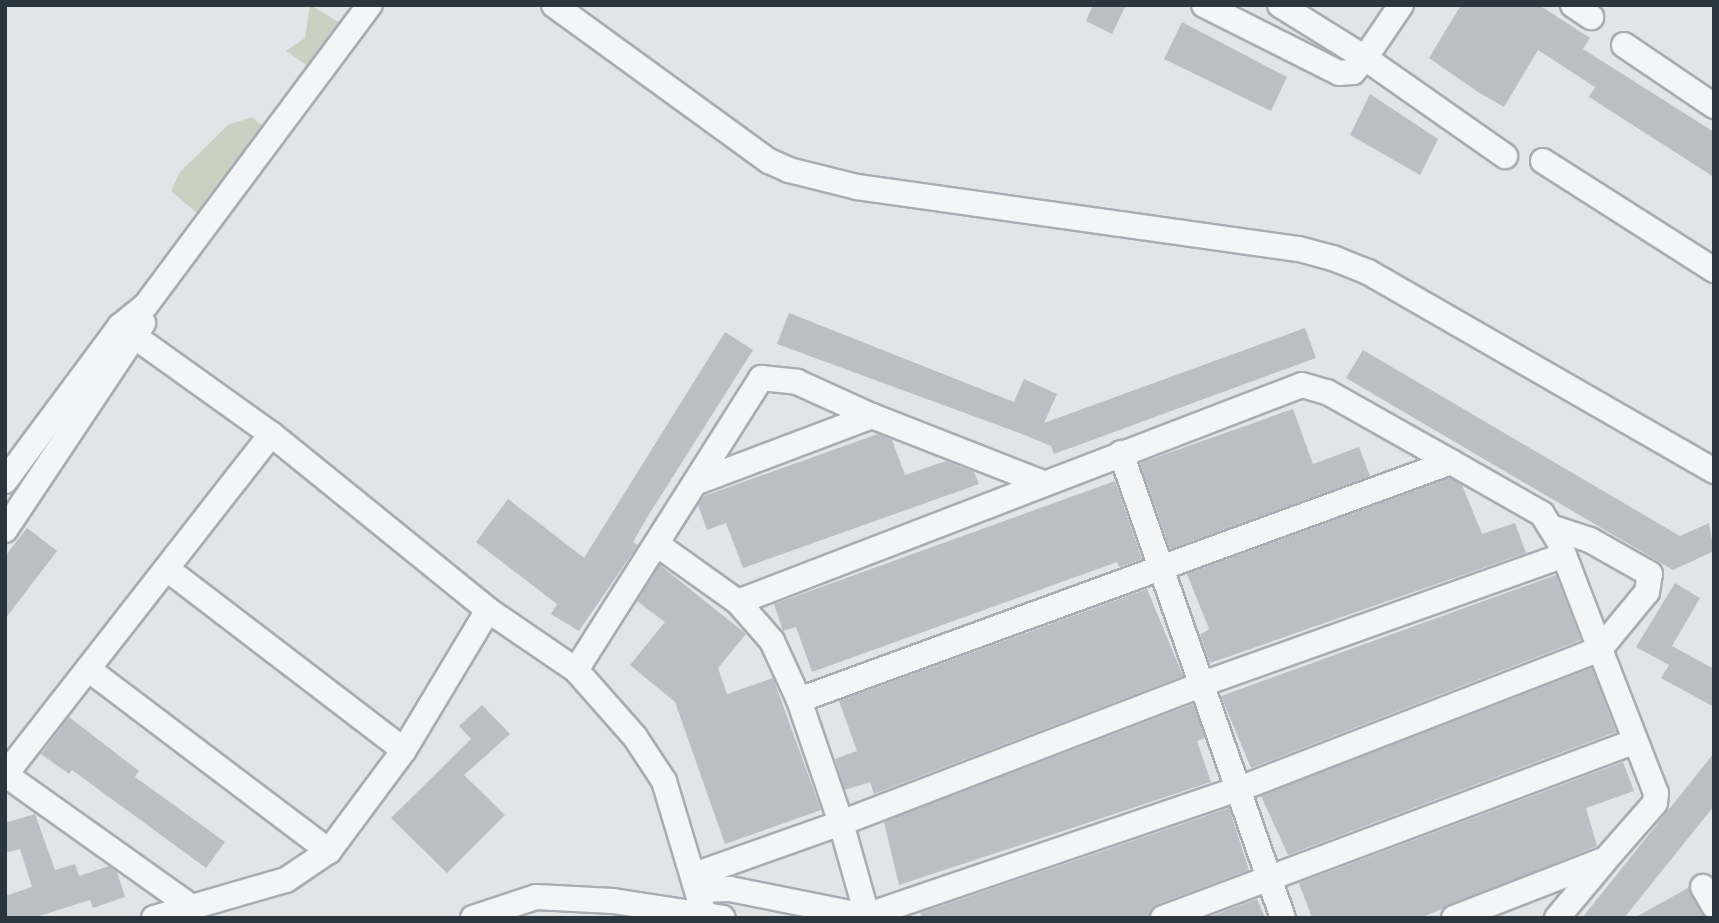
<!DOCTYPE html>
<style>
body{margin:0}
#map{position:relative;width:1719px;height:923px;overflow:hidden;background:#e1e5e8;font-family:Poppins,sans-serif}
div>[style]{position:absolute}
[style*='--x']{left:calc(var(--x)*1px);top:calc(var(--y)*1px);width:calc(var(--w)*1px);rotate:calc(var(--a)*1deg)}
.green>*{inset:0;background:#c9d1c3}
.building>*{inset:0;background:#b9bfc4}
.roads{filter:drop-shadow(2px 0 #a7adb2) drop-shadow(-2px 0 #a7adb2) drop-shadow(0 2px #a7adb2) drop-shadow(0 -2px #a7adb2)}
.street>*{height:24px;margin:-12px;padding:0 12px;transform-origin:12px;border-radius:12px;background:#f3f5f7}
span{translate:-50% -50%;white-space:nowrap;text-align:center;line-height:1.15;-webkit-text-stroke:5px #f1f3f6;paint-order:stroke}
.frame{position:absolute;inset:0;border:7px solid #2b353e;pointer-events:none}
</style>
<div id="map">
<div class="green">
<div style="clip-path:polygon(310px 5px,344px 25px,312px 69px,286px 51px,305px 38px)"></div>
<div style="clip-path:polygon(252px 117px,264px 127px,197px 213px,171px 191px,180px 172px,228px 125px)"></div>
</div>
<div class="building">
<div style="clip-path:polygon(1093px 5px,1126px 5px,1112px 34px,1086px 21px)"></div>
<div style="clip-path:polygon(1461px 5px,1539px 5px,1590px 38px,1583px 49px,1714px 132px,1714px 177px,1589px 97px,1595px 87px,1538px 50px,1504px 107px,1478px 92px,1429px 58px)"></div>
<div style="clip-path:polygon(1182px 22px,1287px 77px,1271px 111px,1164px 59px)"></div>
<div style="clip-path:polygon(1370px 94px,1438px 139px,1420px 175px,1350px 135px)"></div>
<div style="clip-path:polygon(789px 313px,1014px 402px,1024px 379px,1057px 394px,1044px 423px,1305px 328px,1316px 358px,1054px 454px,1051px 446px,1022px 434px,777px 344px)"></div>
<div style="clip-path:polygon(725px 332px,753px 350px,648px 516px,633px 542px,638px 545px,579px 631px,551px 614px,557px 604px,476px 542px,508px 499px,584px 558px)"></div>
<div style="clip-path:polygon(1363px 350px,1680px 536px,1709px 523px,1714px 551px,1673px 570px,1346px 378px)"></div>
<div style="clip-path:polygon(1293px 409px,1313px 464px,1359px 447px,1370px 476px,1170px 549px,1140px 463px)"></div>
<div style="clip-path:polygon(878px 434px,892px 440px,905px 475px,946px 461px,974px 472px,979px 484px,743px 568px,726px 523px,707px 530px,698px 505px,704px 496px)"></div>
<div style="clip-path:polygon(1450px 478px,1462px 485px,1482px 534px,1515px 523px,1526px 553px,1210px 663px,1200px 635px,1209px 629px,1187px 574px)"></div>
<div style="clip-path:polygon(1115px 481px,1142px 559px,1119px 567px,1117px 562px,812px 672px,796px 627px,783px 631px,774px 604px)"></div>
<div style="clip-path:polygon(27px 528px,57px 551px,5px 619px,5px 556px)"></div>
<div style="clip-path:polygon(660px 565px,746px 634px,718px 668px,727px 694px,773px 678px,821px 810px,725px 844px,675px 702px,630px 665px,665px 622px,637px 601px)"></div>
<div style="clip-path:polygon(1556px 575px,1581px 640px,1251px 768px,1221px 696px)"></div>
<div style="clip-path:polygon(1675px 583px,1700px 598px,1672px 646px,1714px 669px,1714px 707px,1661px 678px,1669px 665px,1636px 647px)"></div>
<div style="clip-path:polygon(1147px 589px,1183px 676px,874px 794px,870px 782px,845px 790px,835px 759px,857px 751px,839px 701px)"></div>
<div style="clip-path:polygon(1592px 668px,1616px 732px,1288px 855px,1261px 796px)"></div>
<div style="clip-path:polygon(1193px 704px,1205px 738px,1197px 741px,1211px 782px,899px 885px,884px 822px)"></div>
<div style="clip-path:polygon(482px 705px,510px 734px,464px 775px,505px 815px,447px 873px,391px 818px,471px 739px,459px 726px)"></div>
<div style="clip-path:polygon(69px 717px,139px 771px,135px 777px,225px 842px,206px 868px,72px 770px,69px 774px,41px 754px)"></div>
<div style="clip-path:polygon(1714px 753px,1714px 806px,1624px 918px,1582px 918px)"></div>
<div style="clip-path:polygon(1623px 762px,1634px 791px,1586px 808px,1597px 846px,1420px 918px,1312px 918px,1299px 883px)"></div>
<div style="clip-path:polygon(1229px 808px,1249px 870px,1158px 904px,1148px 918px,922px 918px,920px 913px)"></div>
<div style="clip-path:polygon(35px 814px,55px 870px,75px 864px,79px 876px,109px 866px,117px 872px,125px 897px,93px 908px,90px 900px,33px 918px,5px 918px,5px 896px,32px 887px,20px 849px,5px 853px,5px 823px)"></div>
<div style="clip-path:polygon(1688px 888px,1705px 918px,1634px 918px)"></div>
<div style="clip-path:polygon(1257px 899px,1265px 918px,1206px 918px)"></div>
</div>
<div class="roads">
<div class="street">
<div style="--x:554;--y:5;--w:266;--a:36"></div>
<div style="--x:769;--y:161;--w:22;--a:24"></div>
<div style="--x:789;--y:170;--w:70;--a:14"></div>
<div style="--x:857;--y:187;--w:446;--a:8"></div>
<div style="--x:1299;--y:249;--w:35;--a:15"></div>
<div style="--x:1333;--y:258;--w:38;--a:22"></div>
<div style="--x:1368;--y:272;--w:399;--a:29.9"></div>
<div style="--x:1204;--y:5;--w:151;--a:26.7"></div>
<div style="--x:1339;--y:73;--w:14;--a:-4"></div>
<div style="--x:1353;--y:72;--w:18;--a:-49"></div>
<div style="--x:1365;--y:58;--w:171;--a:35"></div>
<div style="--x:1280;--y:5;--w:100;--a:31.9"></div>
<div style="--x:1365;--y:58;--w:64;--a:-55.8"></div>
<div style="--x:1573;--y:5;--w:22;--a:34"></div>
<div style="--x:1624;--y:45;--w:109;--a:34.1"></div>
<div style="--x:1543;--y:161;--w:203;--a:32.5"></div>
<div style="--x:120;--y:326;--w:186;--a:35.6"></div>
<div style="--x:271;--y:434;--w:279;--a:39"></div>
<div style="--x:488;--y:610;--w:107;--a:34.3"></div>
<div style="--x:576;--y:670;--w:89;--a:48.6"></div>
<div style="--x:635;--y:737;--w:53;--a:56.6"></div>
<div style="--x:664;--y:781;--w:143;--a:73.3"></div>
<div style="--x:1121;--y:453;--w:492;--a:70.8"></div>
<div style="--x:5;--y:481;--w:193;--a:-53.4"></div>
<div style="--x:120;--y:326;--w:33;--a:-39"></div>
<div style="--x:146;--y:305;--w:374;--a:-53.3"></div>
<div style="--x:700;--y:481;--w:184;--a:-20.7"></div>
<div style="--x:872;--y:416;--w:180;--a:21.4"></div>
<div style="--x:5;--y:530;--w:249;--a:-56.3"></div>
<div style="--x:658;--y:545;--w:98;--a:35.5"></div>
<div style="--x:738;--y:602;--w:52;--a:48.9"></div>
<div style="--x:772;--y:641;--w:65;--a:65.4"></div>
<div style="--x:799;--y:700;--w:130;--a:71.1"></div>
<div style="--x:841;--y:823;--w:156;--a:160.5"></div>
<div style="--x:167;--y:569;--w:298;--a:37.4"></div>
<div style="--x:738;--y:602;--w:604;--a:-21.04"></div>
<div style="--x:1302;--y:385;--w:26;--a:16"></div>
<div style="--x:1327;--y:392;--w:142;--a:29.4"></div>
<div style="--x:88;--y:669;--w:302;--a:37.1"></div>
<div style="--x:576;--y:670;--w:346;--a:-57.6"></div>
<div style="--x:761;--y:378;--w:36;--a:6"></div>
<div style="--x:797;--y:382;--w:82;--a:24.4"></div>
<div style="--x:799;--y:700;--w:694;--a:-20.05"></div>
<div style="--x:1451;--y:462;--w:105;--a:29.7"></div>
<div style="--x:1542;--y:514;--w:32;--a:58"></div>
<div style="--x:5;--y:775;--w:432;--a:-52"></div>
<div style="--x:6;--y:775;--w:226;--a:35.4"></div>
<div style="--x:1703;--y:887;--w:22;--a:60"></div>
<div style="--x:699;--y:890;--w:31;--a:-2"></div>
<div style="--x:730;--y:889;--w:148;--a:11.3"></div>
<div style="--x:154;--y:918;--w:137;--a:-16.1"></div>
<div style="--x:286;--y:880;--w:52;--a:-34"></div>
<div style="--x:329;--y:851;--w:126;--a:-53.4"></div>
<div style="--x:404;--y:750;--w:163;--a:-59"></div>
<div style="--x:473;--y:918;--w:66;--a:-18.4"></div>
<div style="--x:536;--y:897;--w:77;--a:3"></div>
<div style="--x:613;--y:901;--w:111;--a:8.8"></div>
<div style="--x:1163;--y:918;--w:502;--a:-20.53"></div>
<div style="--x:1454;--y:918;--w:163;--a:-21.2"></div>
<div style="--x:1606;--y:859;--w:74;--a:-48.8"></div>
<div style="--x:1655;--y:803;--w:10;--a:-84"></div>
<div style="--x:1656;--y:793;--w:155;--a:-111.3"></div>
<div style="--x:1600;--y:649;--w:385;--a:158.8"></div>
<div style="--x:1241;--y:788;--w:395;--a:161.2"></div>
<div style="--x:867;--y:915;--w:96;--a:-105.8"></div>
<div style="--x:841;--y:823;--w:390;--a:-21"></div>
<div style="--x:1205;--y:683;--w:381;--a:-19.6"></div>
<div style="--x:1564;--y:555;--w:101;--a:69"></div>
<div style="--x:1600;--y:649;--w:74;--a:-50.5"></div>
<div style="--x:1647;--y:592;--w:18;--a:-81"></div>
<div style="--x:1650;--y:574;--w:69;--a:-150.5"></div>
<div style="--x:1590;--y:540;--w:38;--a:-162"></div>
<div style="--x:1557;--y:918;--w:72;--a:-50.1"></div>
</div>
</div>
<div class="frame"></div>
</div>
